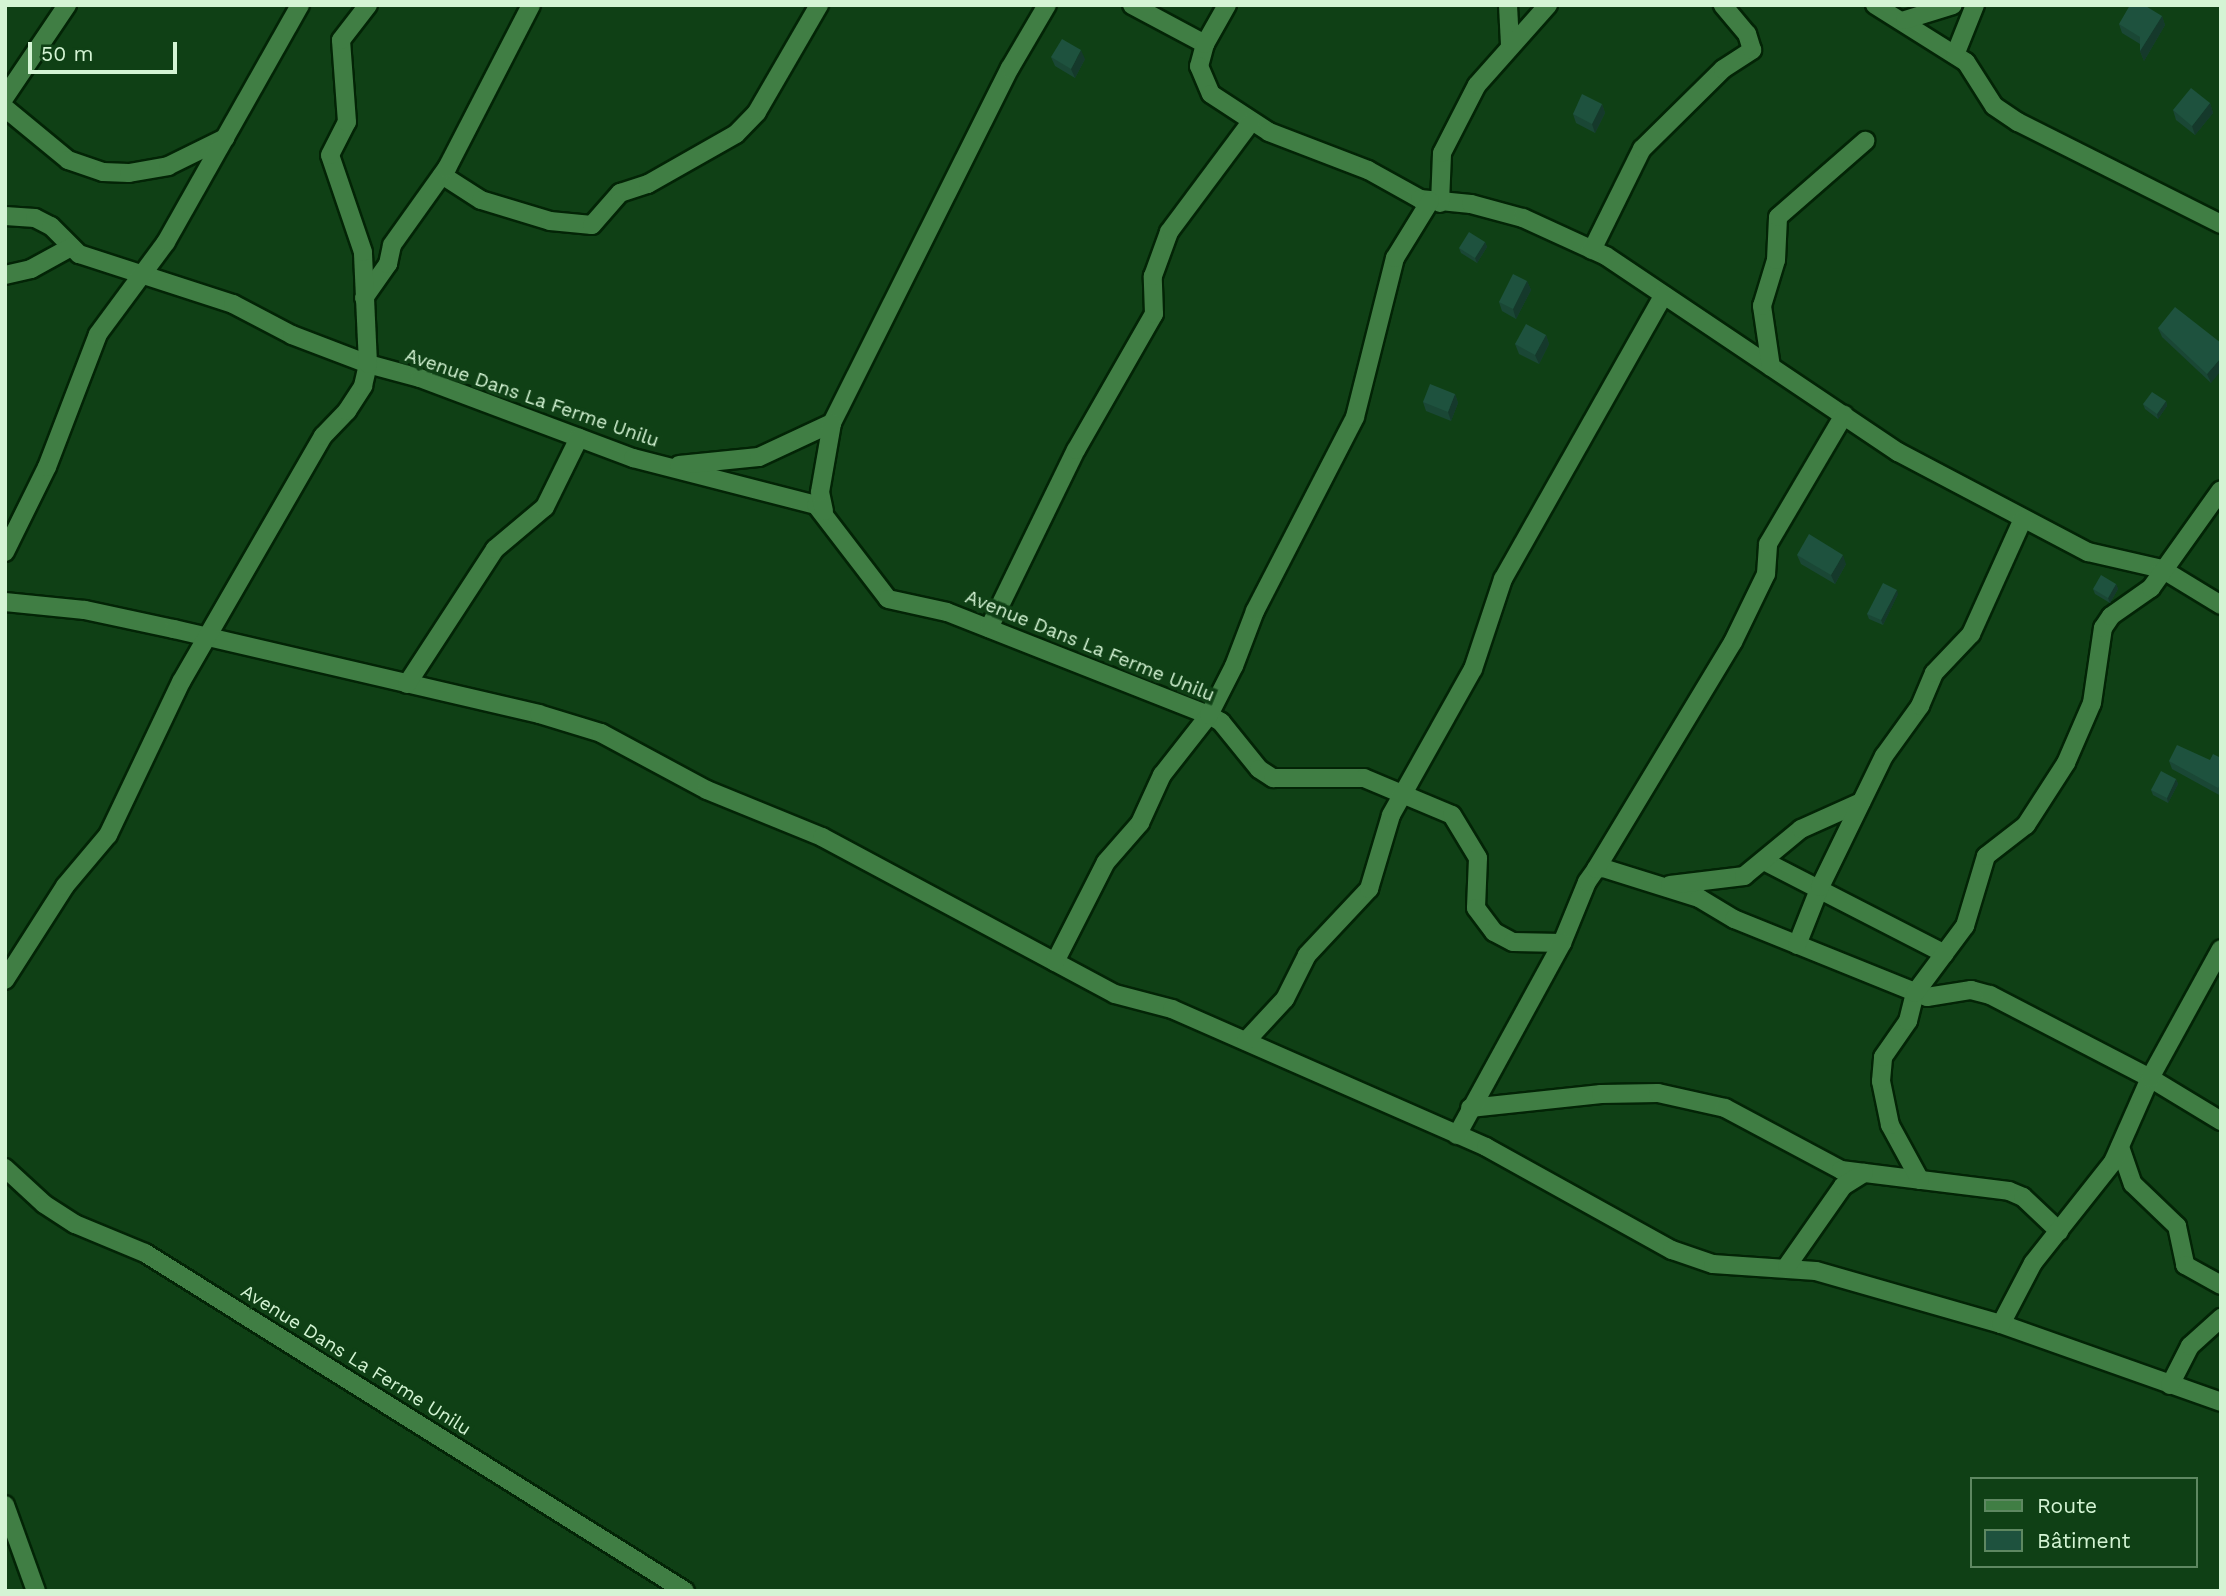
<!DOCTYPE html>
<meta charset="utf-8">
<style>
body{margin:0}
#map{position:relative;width:2226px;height:1596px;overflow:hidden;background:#0f4015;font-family:"Work Sans",sans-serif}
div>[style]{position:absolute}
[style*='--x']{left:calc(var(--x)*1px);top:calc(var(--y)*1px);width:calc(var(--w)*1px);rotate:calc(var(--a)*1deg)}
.roads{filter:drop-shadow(2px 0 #032406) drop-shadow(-2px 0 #032406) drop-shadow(0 2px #032406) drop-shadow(0 -2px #032406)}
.minor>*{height:18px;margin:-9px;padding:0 9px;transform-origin:9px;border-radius:9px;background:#407e44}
.wall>*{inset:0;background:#1a4735}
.shaded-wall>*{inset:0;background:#15392b}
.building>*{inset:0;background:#1e523e}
span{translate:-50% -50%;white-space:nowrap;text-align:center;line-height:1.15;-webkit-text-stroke:7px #0f4015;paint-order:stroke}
.street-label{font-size:19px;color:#d4f4d4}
.frame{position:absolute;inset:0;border:7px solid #d4f4d4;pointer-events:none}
.legend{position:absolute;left:1970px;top:1477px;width:228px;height:91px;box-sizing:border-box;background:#0f4015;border:2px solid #5e8861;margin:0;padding:9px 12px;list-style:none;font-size:21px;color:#d4f4d4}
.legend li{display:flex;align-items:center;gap:14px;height:35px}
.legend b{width:35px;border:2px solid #5e8861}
.scale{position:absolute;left:28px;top:42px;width:149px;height:32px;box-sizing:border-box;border:4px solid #d4f4d4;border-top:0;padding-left:9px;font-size:21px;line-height:24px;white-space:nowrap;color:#d4f4d4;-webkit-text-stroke:5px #0f4015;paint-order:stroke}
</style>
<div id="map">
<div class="roads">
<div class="minor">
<div style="--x:1132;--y:5;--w:83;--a:28.1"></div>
<div style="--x:1205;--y:44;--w:23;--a:105"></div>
<div style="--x:1199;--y:66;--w:30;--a:67"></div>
<div style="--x:1211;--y:94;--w:69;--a:33.2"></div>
<div style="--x:1269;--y:132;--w:106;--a:21"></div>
<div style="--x:1368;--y:170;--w:60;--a:29.1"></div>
<div style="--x:1420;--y:199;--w:51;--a:5.6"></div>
<div style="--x:1471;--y:204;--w:54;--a:15.1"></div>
<div style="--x:1523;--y:218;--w:91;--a:24.6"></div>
<div style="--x:1606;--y:256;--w:352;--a:33.9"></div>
<div style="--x:1898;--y:452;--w:215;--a:27.8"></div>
<div style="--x:2088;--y:552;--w:76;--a:12.9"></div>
<div style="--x:2162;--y:569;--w:69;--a:31.4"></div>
<div style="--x:1508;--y:5;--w:40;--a:87.1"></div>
<div style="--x:1875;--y:5;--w:107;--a:32.1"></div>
<div style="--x:1966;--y:62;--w:52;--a:57.5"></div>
<div style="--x:1994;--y:106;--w:29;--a:34"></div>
<div style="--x:2018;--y:122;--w:227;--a:26.7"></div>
<div style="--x:1905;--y:20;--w:50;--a:-17.4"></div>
<div style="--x:1205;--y:44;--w:45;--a:-60.6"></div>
<div style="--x:1955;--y:55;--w:54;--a:-68.2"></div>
<div style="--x:5;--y:97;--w:111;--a:-56"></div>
<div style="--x:5;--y:108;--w:82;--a:39.5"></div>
<div style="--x:68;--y:160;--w:37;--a:19"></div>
<div style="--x:103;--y:172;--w:26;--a:2"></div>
<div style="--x:129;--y:173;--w:40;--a:-10"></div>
<div style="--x:168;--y:166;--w:64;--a:-26.2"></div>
<div style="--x:442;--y:175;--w:46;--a:32.7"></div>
<div style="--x:481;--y:200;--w:72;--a:16.9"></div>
<div style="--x:550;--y:221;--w:42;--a:5.4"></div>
<div style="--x:592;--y:225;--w:43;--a:-48.8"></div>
<div style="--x:620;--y:193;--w:29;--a:-18"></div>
<div style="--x:648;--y:184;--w:101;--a:-29.6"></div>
<div style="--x:736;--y:134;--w:30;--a:-46"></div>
<div style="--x:757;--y:112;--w:124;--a:-59.9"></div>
<div style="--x:1440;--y:203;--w:50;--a:-87.7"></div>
<div style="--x:1442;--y:153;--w:76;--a:-62.8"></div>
<div style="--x:1477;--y:85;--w:107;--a:-48.4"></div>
<div style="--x:5;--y:216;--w:30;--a:4"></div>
<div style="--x:35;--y:218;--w:18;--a:27"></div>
<div style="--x:51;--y:226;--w:40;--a:45"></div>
<div style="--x:79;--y:254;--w:162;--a:18"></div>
<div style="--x:233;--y:304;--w:67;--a:27.7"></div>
<div style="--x:292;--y:335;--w:81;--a:20.9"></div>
<div style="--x:368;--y:364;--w:54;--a:15.1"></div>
<div style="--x:420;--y:378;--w:228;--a:20.6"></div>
<div style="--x:633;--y:458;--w:189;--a:14.4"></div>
<div style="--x:816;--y:505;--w:118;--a:52.5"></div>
<div style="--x:888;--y:599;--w:60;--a:12.4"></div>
<div style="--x:947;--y:612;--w:282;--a:21.5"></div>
<div style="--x:1209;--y:715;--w:14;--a:30"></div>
<div style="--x:1221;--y:722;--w:60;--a:51"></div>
<div style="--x:1259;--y:769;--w:17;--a:33"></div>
<div style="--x:1273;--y:778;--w:91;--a:0"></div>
<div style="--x:1364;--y:778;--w:95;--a:22.8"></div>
<div style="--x:1452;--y:815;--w:50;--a:58.8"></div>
<div style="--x:1478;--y:858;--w:50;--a:92.3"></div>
<div style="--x:1476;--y:908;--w:30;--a:53"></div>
<div style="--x:1494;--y:932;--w:21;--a:28"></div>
<div style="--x:1513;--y:942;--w:49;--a:1.2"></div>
<div style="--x:1562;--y:943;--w:66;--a:-67.7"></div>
<div style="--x:1587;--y:882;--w:16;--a:-55"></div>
<div style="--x:1596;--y:869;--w:7;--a:-8"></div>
<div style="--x:1603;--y:868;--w:101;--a:17.4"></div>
<div style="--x:1699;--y:898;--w:41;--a:31"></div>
<div style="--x:1734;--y:919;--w:208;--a:22"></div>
<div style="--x:1927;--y:997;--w:45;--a:-9"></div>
<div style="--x:1971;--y:990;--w:20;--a:15"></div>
<div style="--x:1990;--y:995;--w:180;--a:27.4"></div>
<div style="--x:2150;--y:1078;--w:83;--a:31.2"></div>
<div style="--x:1592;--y:250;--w:113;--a:-63.7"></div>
<div style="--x:1642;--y:149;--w:114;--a:-44.6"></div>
<div style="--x:1723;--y:69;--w:35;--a:-33"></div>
<div style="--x:1752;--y:50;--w:17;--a:-107"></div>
<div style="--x:1747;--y:34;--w:38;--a:-130"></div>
<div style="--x:5;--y:275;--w:27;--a:-13"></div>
<div style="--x:31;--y:269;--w:46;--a:-28.8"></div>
<div style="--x:364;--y:298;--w:42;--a:-54.8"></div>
<div style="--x:388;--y:264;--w:19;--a:-78"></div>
<div style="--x:392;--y:245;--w:95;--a:-54.5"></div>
<div style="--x:447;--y:168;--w:183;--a:-62.7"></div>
<div style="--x:1771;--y:367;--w:62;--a:-98.4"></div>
<div style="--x:1762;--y:306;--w:48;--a:-73.1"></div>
<div style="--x:1776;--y:260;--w:43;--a:-87.3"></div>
<div style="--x:1778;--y:217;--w:116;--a:-41.1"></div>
<div style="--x:679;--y:465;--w:80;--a:-5.7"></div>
<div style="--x:759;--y:457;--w:81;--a:-25"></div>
<div style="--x:832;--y:423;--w:397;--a:-63.4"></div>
<div style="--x:1010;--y:68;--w:73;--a:-59.6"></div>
<div style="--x:824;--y:511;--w:19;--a:-102"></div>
<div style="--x:820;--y:492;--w:70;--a:-80.1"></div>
<div style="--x:5;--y:552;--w:95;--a:-63.7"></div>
<div style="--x:47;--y:467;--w:142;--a:-69"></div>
<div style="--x:98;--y:334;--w:114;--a:-53.5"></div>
<div style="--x:166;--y:242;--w:272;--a:-60.5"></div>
<div style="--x:5;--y:602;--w:80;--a:5.7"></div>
<div style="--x:85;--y:610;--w:91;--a:12.1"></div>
<div style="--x:174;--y:629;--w:375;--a:13.1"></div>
<div style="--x:539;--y:714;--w:65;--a:17"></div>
<div style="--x:601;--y:733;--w:120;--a:28.3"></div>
<div style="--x:707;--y:790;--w:124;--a:22.2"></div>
<div style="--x:822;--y:837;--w:332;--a:28.2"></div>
<div style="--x:1115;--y:994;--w:59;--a:14.7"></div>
<div style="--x:1172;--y:1009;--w:343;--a:23.7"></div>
<div style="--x:1486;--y:1147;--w:213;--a:29"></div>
<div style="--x:1672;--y:1250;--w:43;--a:18.9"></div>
<div style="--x:1713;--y:1264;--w:103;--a:3.9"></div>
<div style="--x:1816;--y:1271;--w:192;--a:16"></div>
<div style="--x:2001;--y:1324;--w:233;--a:19.5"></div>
<div style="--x:989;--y:628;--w:198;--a:-64"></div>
<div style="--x:1076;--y:450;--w:157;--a:-60.2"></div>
<div style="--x:1154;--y:314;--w:38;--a:-92"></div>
<div style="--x:1153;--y:276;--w:47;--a:-70"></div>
<div style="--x:1169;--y:232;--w:137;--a:-53.3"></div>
<div style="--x:407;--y:684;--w:161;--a:-56.9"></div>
<div style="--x:495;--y:549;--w:65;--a:-40"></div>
<div style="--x:545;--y:507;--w:77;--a:-63.8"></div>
<div style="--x:1764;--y:861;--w:203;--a:27.2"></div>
<div style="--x:1596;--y:869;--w:265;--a:-58.9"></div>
<div style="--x:1733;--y:642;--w:76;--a:-64.1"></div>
<div style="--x:1766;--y:574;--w:30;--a:-86"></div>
<div style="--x:1768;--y:544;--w:150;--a:-59.5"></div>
<div style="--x:1670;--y:885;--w:75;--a:-6.9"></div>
<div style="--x:1744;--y:876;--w:74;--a:-39.5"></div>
<div style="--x:1801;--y:829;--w:66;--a:-24.2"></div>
<div style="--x:1797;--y:945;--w:62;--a:-68.4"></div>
<div style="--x:1820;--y:887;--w:146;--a:-64"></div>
<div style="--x:1884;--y:756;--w:62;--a:-54.2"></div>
<div style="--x:1920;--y:706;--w:36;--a:-67"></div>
<div style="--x:1934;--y:673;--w:54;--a:-46.5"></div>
<div style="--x:1971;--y:634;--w:126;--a:-65.7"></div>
<div style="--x:1055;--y:962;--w:112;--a:-63"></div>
<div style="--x:1106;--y:862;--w:52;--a:-48.9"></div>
<div style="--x:1140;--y:823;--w:53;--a:-65.4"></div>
<div style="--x:1162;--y:775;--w:76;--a:-51.9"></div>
<div style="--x:1209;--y:715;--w:55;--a:-63"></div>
<div style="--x:1234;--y:666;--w:59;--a:-69.1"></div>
<div style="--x:1255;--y:611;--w:218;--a:-62.7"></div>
<div style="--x:1355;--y:417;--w:164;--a:-75.9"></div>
<div style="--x:1395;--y:258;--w:67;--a:-58.4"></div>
<div style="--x:5;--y:980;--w:112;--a:-57.4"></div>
<div style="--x:65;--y:886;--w:67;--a:-49.9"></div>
<div style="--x:108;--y:835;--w:170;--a:-64.5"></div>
<div style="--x:181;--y:682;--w:284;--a:-60"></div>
<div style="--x:323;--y:436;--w:35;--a:-46"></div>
<div style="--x:347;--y:411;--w:30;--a:-57"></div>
<div style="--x:363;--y:386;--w:23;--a:-77"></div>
<div style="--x:368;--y:364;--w:112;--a:-92.6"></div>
<div style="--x:363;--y:252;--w:102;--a:-108.8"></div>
<div style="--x:330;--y:155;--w:37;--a:-63"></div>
<div style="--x:347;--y:122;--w:82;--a:-94.2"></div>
<div style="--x:341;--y:40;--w:44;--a:-52.4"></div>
<div style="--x:1246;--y:1041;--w:57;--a:-47.1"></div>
<div style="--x:1285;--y:999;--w:49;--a:-63.4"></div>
<div style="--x:1307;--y:955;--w:91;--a:-46.8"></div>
<div style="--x:1369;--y:889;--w:77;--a:-73.4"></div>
<div style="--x:1391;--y:815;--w:167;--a:-60.7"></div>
<div style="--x:1473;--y:669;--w:95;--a:-71.6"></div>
<div style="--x:1503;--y:579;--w:326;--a:-60.5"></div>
<div style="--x:1470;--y:1108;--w:132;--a:-6.1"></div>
<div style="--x:1601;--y:1094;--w:57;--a:-1"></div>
<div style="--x:1658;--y:1093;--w:69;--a:12.6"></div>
<div style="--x:1725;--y:1108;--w:132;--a:28.1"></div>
<div style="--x:1841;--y:1170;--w:169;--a:7.1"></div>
<div style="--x:2009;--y:1191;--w:15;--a:23"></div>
<div style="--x:2023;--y:1197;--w:50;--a:43.4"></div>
<div style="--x:1457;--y:1135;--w:219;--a:-61.3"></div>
<div style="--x:2120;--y:1147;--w:39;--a:71"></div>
<div style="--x:2133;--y:1184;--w:61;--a:43.7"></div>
<div style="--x:2177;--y:1226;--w:40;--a:78"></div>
<div style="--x:2185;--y:1265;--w:41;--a:29.1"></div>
<div style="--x:5;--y:1168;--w:53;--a:42.7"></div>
<div style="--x:44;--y:1204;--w:37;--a:33"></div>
<div style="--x:75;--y:1224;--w:76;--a:22.5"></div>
<div style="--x:145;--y:1253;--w:637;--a:32.04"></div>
<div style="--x:1920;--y:1180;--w:63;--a:-118.6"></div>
<div style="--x:1890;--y:1125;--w:45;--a:-101.6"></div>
<div style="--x:1881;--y:1081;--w:24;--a:-85"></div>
<div style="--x:1883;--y:1057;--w:44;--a:-55.2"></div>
<div style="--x:1908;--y:1021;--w:29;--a:-76"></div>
<div style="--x:1915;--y:993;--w:84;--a:-53.3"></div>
<div style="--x:1965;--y:926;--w:73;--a:-73.3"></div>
<div style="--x:1986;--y:856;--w:51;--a:-37.8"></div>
<div style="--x:2026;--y:825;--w:74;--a:-57.2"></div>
<div style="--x:2066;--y:763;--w:65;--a:-66.6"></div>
<div style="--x:2092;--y:703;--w:76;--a:-81.7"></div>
<div style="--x:2103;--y:628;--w:14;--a:-56"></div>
<div style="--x:2111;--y:616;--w:49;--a:-35"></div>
<div style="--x:2151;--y:588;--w:120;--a:-54.5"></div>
<div style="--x:1787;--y:1266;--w:98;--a:-55"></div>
<div style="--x:1843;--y:1186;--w:25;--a:-32"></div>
<div style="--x:2001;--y:1324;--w:69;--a:-62.3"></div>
<div style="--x:2033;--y:1263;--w:129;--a:-51.6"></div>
<div style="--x:2113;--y:1162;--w:92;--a:-66.2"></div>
<div style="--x:2150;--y:1078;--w:147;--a:-61.2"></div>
<div style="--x:2170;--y:1385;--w:44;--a:-62.9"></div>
<div style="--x:2190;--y:1346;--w:42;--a:-42.1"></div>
<div style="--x:5;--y:1505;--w:91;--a:70.2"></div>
</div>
</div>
<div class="wall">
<div style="clip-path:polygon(2162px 16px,2165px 25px,2144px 61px,2140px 51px,2140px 44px,2122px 33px,2119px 24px)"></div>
<div style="clip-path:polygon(1051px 57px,1085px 59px,1075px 78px,1055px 66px)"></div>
<div style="clip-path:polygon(2210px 103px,2213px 113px,2195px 135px,2176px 120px,2173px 110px)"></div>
<div style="clip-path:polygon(1602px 104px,1605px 113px,1595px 133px,1576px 123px,1573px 114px)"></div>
<div style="clip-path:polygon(1485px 242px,1487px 247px,1477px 263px,1461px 253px,1459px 248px)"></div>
<div style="clip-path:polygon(1527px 281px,1531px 290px,1516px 319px,1502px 311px,1499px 302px)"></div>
<div style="clip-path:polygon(2158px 328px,2221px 343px,2211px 383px,2162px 337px)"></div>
<div style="clip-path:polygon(1546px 335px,1549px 344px,1539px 364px,1519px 354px,1515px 344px)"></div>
<div style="clip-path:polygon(1455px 394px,1458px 403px,1451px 421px,1426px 411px,1423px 402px)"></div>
<div style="clip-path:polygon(2166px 401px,2167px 406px,2158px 419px,2145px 409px,2143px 404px)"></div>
<div style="clip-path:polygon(1797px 555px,1846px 564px,1835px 584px,1801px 564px)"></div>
<div style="clip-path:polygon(2116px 584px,2118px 589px,2110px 603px,2095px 594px,2093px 589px)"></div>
<div style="clip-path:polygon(1898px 594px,1883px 625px,1869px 619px,1867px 614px)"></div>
<div style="clip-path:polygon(2221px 758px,2221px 796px,2172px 769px,2169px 761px,2210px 760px)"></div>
<div style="clip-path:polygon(2176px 779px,2178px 784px,2168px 803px,2153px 795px,2151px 790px)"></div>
</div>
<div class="shaded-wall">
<div style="clip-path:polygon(2162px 16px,2165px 25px,2144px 61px,2140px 51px)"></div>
<div style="clip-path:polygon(1081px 50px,1085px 59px,1075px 78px,1071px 69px)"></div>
<div style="clip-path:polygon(2210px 103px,2213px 113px,2195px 135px,2192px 126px)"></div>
<div style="clip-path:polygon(1602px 104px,1605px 113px,1595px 133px,1592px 124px)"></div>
<div style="clip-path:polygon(1485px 242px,1487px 247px,1477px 263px,1475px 258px)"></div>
<div style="clip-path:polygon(1527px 281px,1531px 290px,1516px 319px,1513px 309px)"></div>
<div style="clip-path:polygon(1546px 335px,1549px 344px,1539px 364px,1535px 355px)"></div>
<div style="clip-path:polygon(2221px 358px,2221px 371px,2211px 383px,2207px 374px)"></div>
<div style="clip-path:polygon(1455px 394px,1458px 403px,1451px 421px,1448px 412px)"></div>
<div style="clip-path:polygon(2166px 401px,2167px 406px,2158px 419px,2157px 414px)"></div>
<div style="clip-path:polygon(1843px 555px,1846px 564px,1835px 584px,1831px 575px)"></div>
<div style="clip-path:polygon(2116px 584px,2118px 589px,2110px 603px,2108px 598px)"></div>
<div style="clip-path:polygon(1897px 590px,1898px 594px,1883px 625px,1881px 620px)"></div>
<div style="clip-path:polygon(2176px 779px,2178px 784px,2168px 803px,2167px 798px)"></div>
</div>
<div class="building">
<div style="clip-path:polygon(2130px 5px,2144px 5px,2162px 16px,2140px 51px,2140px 37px,2119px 24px)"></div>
<div style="clip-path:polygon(1062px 39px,1081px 50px,1071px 69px,1051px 57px)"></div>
<div style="clip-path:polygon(2191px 88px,2210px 103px,2192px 126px,2173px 110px)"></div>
<div style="clip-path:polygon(1582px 94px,1602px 104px,1592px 124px,1573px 114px)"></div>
<div style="clip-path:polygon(1469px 232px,1485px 242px,1475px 258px,1459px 248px)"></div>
<div style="clip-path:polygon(1513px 274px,1527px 281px,1513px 309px,1499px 302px)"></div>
<div style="clip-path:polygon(2175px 307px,2221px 343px,2221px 358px,2207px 374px,2158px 328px)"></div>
<div style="clip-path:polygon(1526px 324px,1546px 335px,1535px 355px,1515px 344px)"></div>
<div style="clip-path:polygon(1430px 384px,1455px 394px,1448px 412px,1423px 402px)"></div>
<div style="clip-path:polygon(2152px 392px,2166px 401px,2157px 414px,2143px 404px)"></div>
<div style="clip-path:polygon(1809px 534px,1843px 555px,1831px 575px,1797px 555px)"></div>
<div style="clip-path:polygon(2101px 575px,2116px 584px,2108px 598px,2093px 589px)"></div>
<div style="clip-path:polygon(1883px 583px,1897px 590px,1881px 620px,1867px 614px)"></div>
<div style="clip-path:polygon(2177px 745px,2210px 760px,2213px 754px,2221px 758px,2221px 783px,2218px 788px,2169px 761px)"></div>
<div style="clip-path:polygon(2161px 771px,2176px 779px,2167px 798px,2151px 790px)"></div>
</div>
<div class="street-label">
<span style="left:532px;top:398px;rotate:19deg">Avenue Dans La Ferme Unilu</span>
<span style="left:1090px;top:646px;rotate:22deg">Avenue Dans La Ferme Unilu</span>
<span style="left:356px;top:1360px;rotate:32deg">Avenue Dans La Ferme Unilu</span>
</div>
<div class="frame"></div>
<ul class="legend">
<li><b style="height:9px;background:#407e44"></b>Route</li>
<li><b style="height:19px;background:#1e523e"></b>Bâtiment</li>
</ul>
<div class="scale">50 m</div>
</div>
